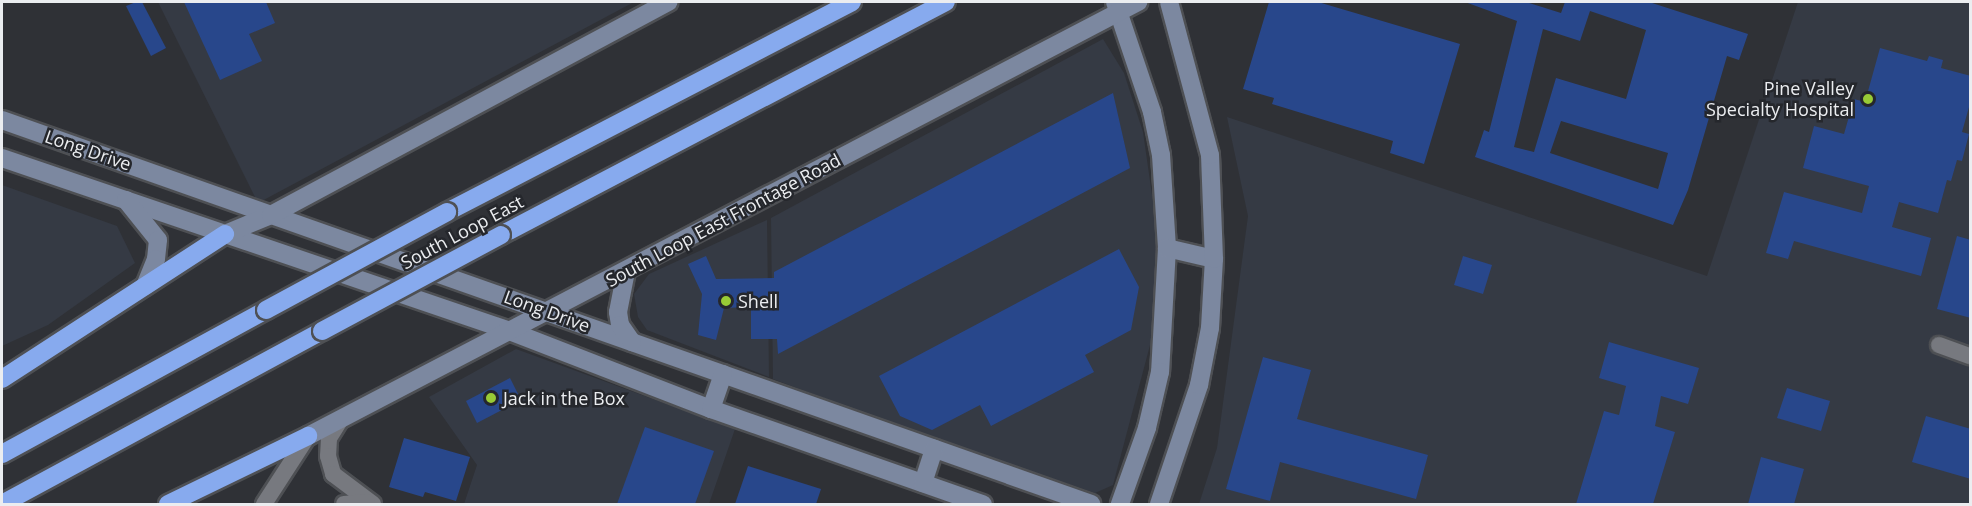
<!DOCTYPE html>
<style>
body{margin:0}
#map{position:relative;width:1972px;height:506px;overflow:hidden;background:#2f3136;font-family:"Open Sans",sans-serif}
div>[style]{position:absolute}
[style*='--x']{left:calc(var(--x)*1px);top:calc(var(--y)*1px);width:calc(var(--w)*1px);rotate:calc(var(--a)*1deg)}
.built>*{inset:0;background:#353a44}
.building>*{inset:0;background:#28478b}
.roads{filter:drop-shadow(2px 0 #4e5054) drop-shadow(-2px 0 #4e5054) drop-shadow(0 2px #4e5054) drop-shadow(0 -2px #4e5054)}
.street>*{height:16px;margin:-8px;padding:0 8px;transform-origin:8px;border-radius:8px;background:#77797f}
.secondary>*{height:18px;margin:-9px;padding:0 9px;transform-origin:9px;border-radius:9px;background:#7c88a0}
.highway>*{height:18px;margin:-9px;padding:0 9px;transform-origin:9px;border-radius:9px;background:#87aaee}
.bridges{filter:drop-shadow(2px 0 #4e5054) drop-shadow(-2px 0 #4e5054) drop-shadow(0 2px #4e5054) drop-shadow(0 -2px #4e5054)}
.highway-bridge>*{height:18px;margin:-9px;padding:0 9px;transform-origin:9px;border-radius:9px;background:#87aaee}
.dots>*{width:16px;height:16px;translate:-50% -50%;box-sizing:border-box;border:3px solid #25272c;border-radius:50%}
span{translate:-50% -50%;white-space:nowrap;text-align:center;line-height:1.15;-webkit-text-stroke:5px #25272c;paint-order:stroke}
.poi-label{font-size:18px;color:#ebedf0}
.right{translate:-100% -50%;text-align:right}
.left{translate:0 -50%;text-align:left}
.street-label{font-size:18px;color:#ebedf0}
.frame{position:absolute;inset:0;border:3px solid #ebedf0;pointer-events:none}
</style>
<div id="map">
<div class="built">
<div style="clip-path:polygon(158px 2px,634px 2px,258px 203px)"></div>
<div style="clip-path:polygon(1798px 2px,1970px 2px,1970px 504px,1199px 504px,1217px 448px,1248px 216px,1227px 117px,1707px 276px)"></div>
<div style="clip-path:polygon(1103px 39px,1124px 73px,1143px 132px,1157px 230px,1154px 330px,1113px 485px,1095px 493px,906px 429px,773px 379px,771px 218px)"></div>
<div style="clip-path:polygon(2px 185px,117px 226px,135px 263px,48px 325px,2px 346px)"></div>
<div style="clip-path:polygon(767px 220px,769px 377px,647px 330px,638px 317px,634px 294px,649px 274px)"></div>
<div style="clip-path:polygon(516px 349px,735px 429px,709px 504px,464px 504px,477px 465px,429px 397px)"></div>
</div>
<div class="building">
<div style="clip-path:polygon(136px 2px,142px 2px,166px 48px,151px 56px,126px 6px)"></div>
<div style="clip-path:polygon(184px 2px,266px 2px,275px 23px,249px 34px,262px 61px,220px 80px)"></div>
<div style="clip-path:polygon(1269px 2px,1318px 2px,1460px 44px,1424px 164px,1390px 153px,1393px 141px,1272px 104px,1274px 98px,1243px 89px)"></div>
<div style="clip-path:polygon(evenodd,1465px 2px,1526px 2px,1561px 13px,1565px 2px,1649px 2px,1748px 34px,1739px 60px,1727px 56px,1688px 190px,1673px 225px,1475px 157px,1484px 130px,1489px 132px,1517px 21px,1465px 2px,1590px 11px,1646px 30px,1626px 99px,1556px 78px,1534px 152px,1514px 147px,1543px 29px,1580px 41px,1590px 11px,1465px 2px,1561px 121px,1668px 153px,1658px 189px,1550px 153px,1561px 121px)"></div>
<div style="clip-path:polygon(1880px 48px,1927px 61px,1929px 56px,1943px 60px,1941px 68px,1971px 76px,1971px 100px,1962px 132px,1969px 134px,1962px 161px,1957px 160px,1951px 181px,1947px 180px,1938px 213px,1899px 202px,1892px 227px,1931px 238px,1921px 276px,1794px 241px,1788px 259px,1766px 253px,1784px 192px,1862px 213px,1869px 186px,1803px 168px,1814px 126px,1844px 134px,1854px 99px,1865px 102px)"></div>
<div style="clip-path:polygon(1113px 93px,1130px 168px,778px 354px,777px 339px,751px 339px,751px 307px,724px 308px,716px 340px,698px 335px,702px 294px,688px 264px,706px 256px,716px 279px,774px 278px,774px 272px)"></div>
<div style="clip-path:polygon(1957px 236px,1971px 240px,1971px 318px,1937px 309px)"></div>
<div style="clip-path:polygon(1119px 249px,1139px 287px,1131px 330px,1085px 355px,1094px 372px,991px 426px,980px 405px,932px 430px,900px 416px,879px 376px)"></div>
<div style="clip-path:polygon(1463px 256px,1492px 265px,1483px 294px,1454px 285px)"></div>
<div style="clip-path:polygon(1609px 342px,1699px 368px,1688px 404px,1661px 396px,1655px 426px,1675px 432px,1653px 504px,1576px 504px,1604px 411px,1619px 415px,1626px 386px,1599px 378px)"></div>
<div style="clip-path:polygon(1263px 357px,1311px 370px,1297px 419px,1428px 455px,1416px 499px,1280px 462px,1270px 501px,1226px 489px)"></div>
<div style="clip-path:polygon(510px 378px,521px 400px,477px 423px,466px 401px)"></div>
<div style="clip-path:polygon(1787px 388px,1830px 401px,1821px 431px,1777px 418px)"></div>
<div style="clip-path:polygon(1926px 416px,1971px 429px,1971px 479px,1912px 462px)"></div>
<div style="clip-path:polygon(645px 427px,714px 451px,695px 504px,617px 504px)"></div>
<div style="clip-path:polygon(404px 438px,470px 457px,456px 501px,425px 492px,423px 497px,389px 487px)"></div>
<div style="clip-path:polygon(1761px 457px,1804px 469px,1794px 504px,1748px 504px)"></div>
<div style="clip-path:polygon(748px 466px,821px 489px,816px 504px,735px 504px)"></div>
</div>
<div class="roads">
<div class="street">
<div style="--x:1939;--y:345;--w:33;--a:20"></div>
<div style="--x:341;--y:419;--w:22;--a:122"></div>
<div style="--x:329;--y:438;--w:18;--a:93"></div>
<div style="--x:328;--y:456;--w:19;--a:74"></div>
<div style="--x:333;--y:474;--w:50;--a:36.9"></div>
<div style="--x:264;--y:504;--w:81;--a:-57.1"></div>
<div style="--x:344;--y:504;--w:23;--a:-5"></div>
</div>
<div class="secondary">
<div style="--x:1115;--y:2;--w:116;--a:71.4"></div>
<div style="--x:1152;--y:112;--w:44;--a:78.2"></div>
<div style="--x:1161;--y:155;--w:93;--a:86.3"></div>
<div style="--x:1167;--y:248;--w:124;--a:93.2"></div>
<div style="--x:1160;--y:372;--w:57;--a:103.1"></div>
<div style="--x:1147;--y:428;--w:81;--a:109.6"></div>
<div style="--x:2;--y:120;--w:1155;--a:19.42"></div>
<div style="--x:2;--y:158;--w:533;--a:18.81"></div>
<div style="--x:507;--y:330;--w:219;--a:21.2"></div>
<div style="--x:711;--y:409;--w:288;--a:19.3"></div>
<div style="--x:126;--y:200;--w:51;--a:51.3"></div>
<div style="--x:158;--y:240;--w:19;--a:96"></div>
<div style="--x:156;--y:259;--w:29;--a:112"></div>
<div style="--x:225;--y:234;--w:50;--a:-22.4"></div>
<div style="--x:271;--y:215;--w:451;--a:-28.2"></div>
<div style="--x:1167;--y:248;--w:48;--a:13.2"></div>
<div style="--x:626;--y:271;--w:42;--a:101"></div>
<div style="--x:618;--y:312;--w:13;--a:81"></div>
<div style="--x:620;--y:325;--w:21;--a:55"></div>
<div style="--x:711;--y:409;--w:37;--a:-71"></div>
<div style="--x:308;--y:436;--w:937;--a:-27.6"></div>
<div style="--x:923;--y:483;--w:36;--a:-72"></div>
<div style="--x:1159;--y:504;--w:126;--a:-71.4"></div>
<div style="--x:1199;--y:385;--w:58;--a:-79.1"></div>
<div style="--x:1210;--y:328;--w:69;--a:-86.7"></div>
<div style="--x:1214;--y:259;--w:104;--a:-92.2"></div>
<div style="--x:1210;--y:155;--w:158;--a:-105"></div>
</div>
<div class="highway">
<div style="--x:447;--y:212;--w:456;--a:-27.4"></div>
<div style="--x:501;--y:235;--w:502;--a:-27.64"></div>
<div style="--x:2;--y:379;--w:266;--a:-33"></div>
<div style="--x:2;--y:454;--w:301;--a:-28.6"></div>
<div style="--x:2;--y:504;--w:364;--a:-28.4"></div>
<div style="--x:168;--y:504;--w:156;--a:-25.9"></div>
</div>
</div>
<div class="bridges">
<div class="highway-bridge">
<div style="--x:266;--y:310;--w:206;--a:-28.4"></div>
<div style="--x:322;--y:331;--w:203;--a:-28.2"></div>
</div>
</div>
<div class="dots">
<div style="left:1868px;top:99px;background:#98cb36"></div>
<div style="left:726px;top:301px;background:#98cb36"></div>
<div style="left:491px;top:398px;background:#98cb36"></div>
</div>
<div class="poi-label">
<span class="right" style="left:1854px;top:99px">Pine Valley<br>Specialty Hospital</span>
<span class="left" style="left:738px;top:301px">Shell</span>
<span class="left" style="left:503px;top:398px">Jack in the Box</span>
</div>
<div class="street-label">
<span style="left:88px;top:150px;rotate:19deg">Long Drive</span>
<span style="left:723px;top:220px;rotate:-28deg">South Loop East Frontage Road</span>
<span style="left:462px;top:232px;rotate:-28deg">South Loop East</span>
<span style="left:547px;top:311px;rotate:20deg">Long Drive</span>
</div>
<div class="frame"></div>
</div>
